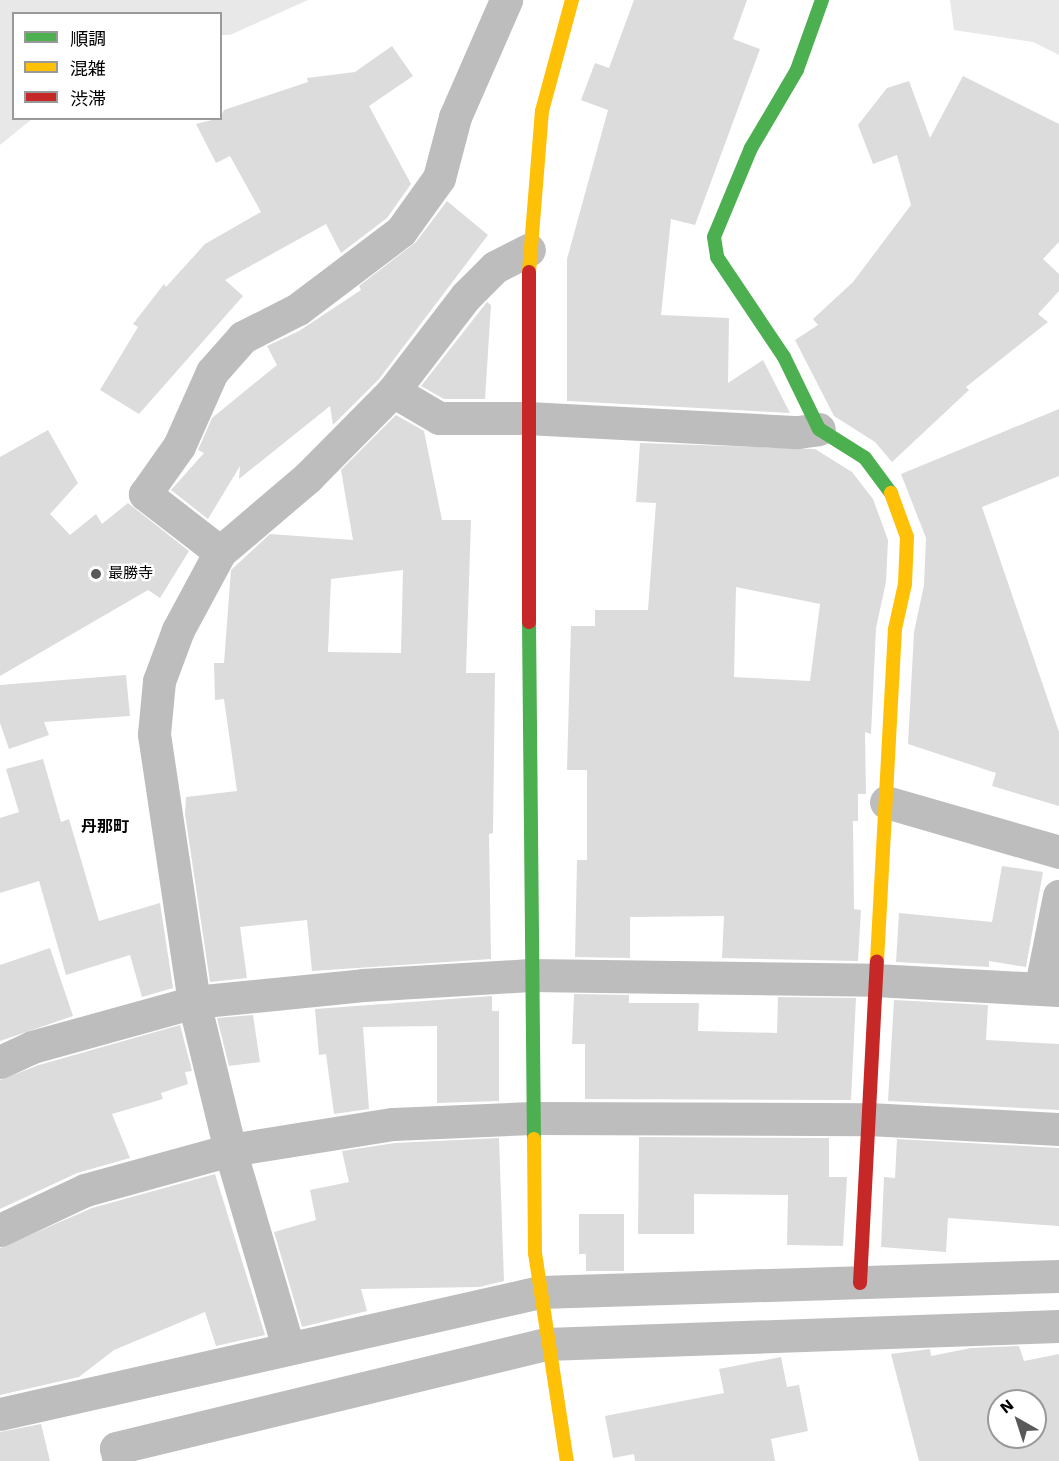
<!DOCTYPE html>
<meta charset="utf-8">
<style>
body{margin:0}
#map{position:relative;width:1059px;height:1461px;overflow:hidden;background:#fff;font-family:"Work Sans","Noto Sans JP",sans-serif}
div>[style]{position:absolute}
[style*='--x']{left:calc(var(--x)*1px);top:calc(var(--y)*1px);width:calc(var(--w)*1px);rotate:calc(var(--a)*1deg)}
.green>*{inset:0;background:#e8e8e8}
.building>*{inset:0;background:#dcdcdc}
.street>*{height:33px;margin:-16.5px;padding:0 16.5px;transform-origin:16.5px;border-radius:16.5px;background:#bdbdbd}
.fast>*{height:14px;margin:-7px;padding:0 7px;transform-origin:7px;border-radius:7px;background:#4caf50}
.slow>*{height:14px;margin:-7px;padding:0 7px;transform-origin:7px;border-radius:7px;background:#ffc107}
.jam>*{height:14px;margin:-7px;padding:0 7px;transform-origin:7px;border-radius:7px;background:#c62828}
.dots>*{width:16px;height:16px;translate:-50% -50%;box-sizing:border-box;border:3px solid #fff;border-radius:50%}
span{translate:-50% -50%;white-space:nowrap;text-align:center;line-height:1.15;-webkit-text-stroke:4.5px #fff;paint-order:stroke}
.poi-label{font-size:15px;color:#000}
.left{translate:0 -50%;text-align:left}
.neighbourhood-label{font-size:16px;color:#000;font-weight:700}
.legend{position:absolute;left:12px;top:12px;width:210px;height:108px;box-sizing:border-box;background:#fff;border:2px solid #999;margin:0;padding:8px 10px;list-style:none;font-size:18px;color:#000}
.legend li{display:flex;align-items:center;gap:12px;height:30px}
.legend b{width:30px;border:2px solid #999}
.north{position:absolute;left:987px;top:1389px;width:60px;height:60px;box-sizing:border-box;background:#fff;border:2px solid #999;border-radius:50%;rotate:321deg;font-size:16px;font-weight:700;line-height:24px;text-align:center;color:#000}
.north::after{content:'';display:block;margin:auto;width:21px;height:27px;background:#595959;clip-path:polygon(50% 0,100% 100%,50% 72%,0 100%)}
</style>
<div id="map">
<div class="green">
<div style="clip-path:polygon(0 0,308px 0,230px 35px,221px 35px,220px 14px,14px 14px,14px 118px,32px 119px,0 145px)"></div>
<div style="clip-path:polygon(950px 0,1059px 0,1059px 55px,1033px 42px,954px 30px)"></div>
</div>
<div class="building">
<div style="clip-path:polygon(634px 0,747px 0,733px 39px,760px 49px,695px 225px,671px 219px,661px 315px,729px 318px,728px 383px,763px 360px,790px 413px,567px 401px,567px 259px,608px 110px,581px 100px,595px 63px,609px 68px)"></div>
<div style="clip-path:polygon(392px 46px,413px 76px,369px 106px,411px 184px,387px 218px,341px 253px,326px 224px,225px 280px,243px 296px,139px 414px,100px 390px,138px 327px,133px 324px,164px 284px,166px 287px,205px 244px,261px 212px,230px 156px,216px 163px,196px 124px,220px 118px,224px 110px,308px 82px,307px 78px,355px 72px)"></div>
<div style="clip-path:polygon(963px 76px,1059px 124px,1059px 242px,1043px 259px,1059px 274px,1059px 291px,1038px 314px,1048px 322px,966px 387px,969px 390px,892px 462px,875px 442px,834px 416px,795px 340px,818px 325px,813px 319px,853px 282px,911px 205px,897px 155px,873px 164px,858px 125px,887px 88px,909px 81px,930px 138px)"></div>
<div style="clip-path:polygon(447px 201px,488px 235px,379px 379px,333px 425px,330px 406px,239px 479px,240px 466px,208px 519px,171px 490px,204px 453px,198px 450px,212px 418px,277px 365px,267px 346px,299px 331px,361px 290px,359px 286px,416px 242px)"></div>
<div style="clip-path:polygon(487px 302px,491px 305px,485px 399px,444px 399px,421px 386px)"></div>
<div style="clip-path:polygon(1059px 409px,1059px 476px,982px 507px,1059px 732px,1059px 806px,992px 786px,996px 773px,908px 744px,914px 632px,924px 585px,926px 538px,901px 474px)"></div>
<div style="clip-path:polygon(evenodd,396px 415px,424px 431px,442px 520px,471px 520px,466px 673px,495px 673px,493px 833px,489px 834px,491px 959px,312px 971px,307px 920px,240px 927px,247px 978px,210px 982px,185px 814px,186px 797px,237px 791px,224px 699px,215px 700px,214px 663px,224px 663px,231px 570px,270px 534px,353px 540px,341px 470px,396px 415px,403px 570px,401px 653px,328px 652px,331px 579px,403px 570px)"></div>
<div style="clip-path:polygon(48px 430px,78px 483px,50px 514px,70px 535px,96px 514px,102px 524px,128px 503px,189px 551px,160px 598px,148px 590px,0 676px,0 457px)"></div>
<div style="clip-path:polygon(evenodd,640px 443px,815px 449px,852px 472px,873px 499px,888px 540px,886px 582px,876px 628px,871px 734px,865px 732px,866px 794px,858px 794px,858px 821px,853px 821px,854px 909px,861px 910px,858px 961px,722px 958px,724px 916px,630px 917px,630px 958px,575px 957px,577px 860px,587px 860px,587px 770px,567px 770px,571px 626px,595px 626px,595px 610px,648px 610px,656px 503px,636px 502px,640px 443px,736px 587px,820px 604px,810px 681px,734px 677px,736px 587px)"></div>
<div style="clip-path:polygon(126px 675px,130px 716px,44px 722px,49px 735px,9px 749px,0 723px,0 685px)"></div>
<div style="clip-path:polygon(43px 759px,61px 822px,69px 819px,99px 921px,160px 903px,173px 988px,142px 997px,130px 955px,66px 975px,39px 881px,0 893px,0 818px,19px 812px,6px 769px)"></div>
<div style="clip-path:polygon(1002px 866px,1043px 872px,1026px 967px,989px 961px,989px 967px,896px 962px,899px 913px,992px 922px)"></div>
<div style="clip-path:polygon(50px 948px,73px 1016px,0 1041px,0 965px)"></div>
<div style="clip-path:polygon(574px 994px,629px 995px,629px 1003px,699px 1003px,698px 1031px,777px 1033px,778px 997px,856px 998px,851px 1100px,585px 1099px,585px 1044px,572px 1044px)"></div>
<div style="clip-path:polygon(492px 996px,492px 1011px,499px 1011px,499px 1101px,437px 1103px,437px 1026px,363px 1027px,369px 1109px,334px 1114px,326px 1054px,319px 1055px,315px 1009px)"></div>
<div style="clip-path:polygon(894px 1000px,988px 1005px,986px 1040px,1059px 1044px,1059px 1110px,888px 1101px)"></div>
<div style="clip-path:polygon(253px 1015px,260px 1062px,229px 1066px,217px 1018px)"></div>
<div style="clip-path:polygon(180px 1025px,192px 1071px,185px 1072px,188px 1084px,161px 1093px,163px 1099px,112px 1114px,130px 1158px,77px 1173px,0 1209px,0 1080px,39px 1065px)"></div>
<div style="clip-path:polygon(639px 1137px,829px 1138px,829px 1177px,847px 1177px,843px 1246px,787px 1245px,788px 1195px,694px 1194px,694px 1234px,638px 1234px)"></div>
<div style="clip-path:polygon(499px 1138px,504px 1281px,479px 1287px,361px 1289px,367px 1311px,302px 1327px,274px 1232px,316px 1220px,310px 1190px,349px 1182px,342px 1151px,395px 1143px)"></div>
<div style="clip-path:polygon(897px 1139px,1059px 1148px,1059px 1226px,948px 1218px,946px 1252px,881px 1247px,884px 1177px,895px 1178px)"></div>
<div style="clip-path:polygon(215px 1174px,265px 1335px,216px 1346px,205px 1312px,114px 1350px,79px 1377px,0 1395px,0 1248px,92px 1208px)"></div>
<div style="clip-path:polygon(579px 1214px,624px 1214px,624px 1271px,586px 1271px,586px 1254px,579px 1254px)"></div>
<div style="clip-path:polygon(evenodd,1019px 1346px,1024px 1361px,1059px 1354px,1059px 1461px,919px 1461px,891px 1354px,930px 1349px,931px 1356px,971px 1348px,1019px 1346px,999px 1401px,1035px 1401px,1035px 1437px,999px 1437px,999px 1401px)"></div>
<div style="clip-path:polygon(781px 1357px,787px 1387px,799px 1385px,808px 1431px,771px 1439px,775px 1461px,635px 1461px,634px 1454px,613px 1458px,605px 1416px,724px 1393px,719px 1369px)"></div>
<div style="clip-path:polygon(41px 1424px,50px 1461px,0 1461px,0 1432px)"></div>
</div>
<div class="street">
<div style="--x:393;--y:391;--w:53;--a:30.4"></div>
<div style="--x:439;--y:418;--w:88;--a:0"></div>
<div style="--x:527;--y:418;--w:271;--a:3"></div>
<div style="--x:798;--y:432;--w:21;--a:-8"></div>
<div style="--x:220;--y:552;--w:95;--a:-142.3"></div>
<div style="--x:145;--y:494;--w:59;--a:-54.7"></div>
<div style="--x:179;--y:446;--w:81;--a:-66"></div>
<div style="--x:212;--y:372;--w:47;--a:-48.5"></div>
<div style="--x:243;--y:337;--w:62;--a:-27"></div>
<div style="--x:298;--y:309;--w:129;--a:-37.1"></div>
<div style="--x:401;--y:231;--w:65;--a:-54.4"></div>
<div style="--x:439;--y:178;--w:63;--a:-75.3"></div>
<div style="--x:455;--y:117;--w:128;--a:-66.4"></div>
<div style="--x:886;--y:802;--w:180;--a:16.1"></div>
<div style="--x:1041;--y:986;--w:92;--a:-78.7"></div>
<div style="--x:0;--y:1062;--w:35;--a:-25"></div>
<div style="--x:32;--y:1047;--w:168;--a:-15.5"></div>
<div style="--x:194;--y:1002;--w:170;--a:-5.7"></div>
<div style="--x:363;--y:985;--w:167;--a:-3.4"></div>
<div style="--x:530;--y:975;--w:345;--a:0.8"></div>
<div style="--x:875;--y:980;--w:184;--a:3.1"></div>
<div style="--x:0;--y:1230;--w:94;--a:-25.2"></div>
<div style="--x:85;--y:1190;--w:150;--a:-15.4"></div>
<div style="--x:230;--y:1150;--w:165;--a:-9.1"></div>
<div style="--x:393;--y:1124;--w:139;--a:-2.5"></div>
<div style="--x:532;--y:1118;--w:336;--a:0.2"></div>
<div style="--x:868;--y:1119;--w:191;--a:3"></div>
<div style="--x:288;--y:1347;--w:205;--a:-106.4"></div>
<div style="--x:230;--y:1150;--w:152;--a:-103.7"></div>
<div style="--x:194;--y:1002;--w:271;--a:-98.5"></div>
<div style="--x:154;--y:734;--w:53;--a:-84.6"></div>
<div style="--x:159;--y:681;--w:54;--a:-69.6"></div>
<div style="--x:178;--y:630;--w:89;--a:-61.7"></div>
<div style="--x:220;--y:552;--w:116;--a:-40.4"></div>
<div style="--x:308;--y:477;--w:121;--a:-45.3"></div>
<div style="--x:393;--y:391;--w:120;--a:-52.5"></div>
<div style="--x:466;--y:296;--w:41;--a:-45"></div>
<div style="--x:495;--y:267;--w:38;--a:-27"></div>
<div style="--x:0;--y:1414;--w:554;--a:-12.73"></div>
<div style="--x:540;--y:1292;--w:519;--a:-1.77"></div>
<div style="--x:119;--y:1461;--w:13;--a:-103"></div>
<div style="--x:116;--y:1448;--w:442;--a:-13.6"></div>
<div style="--x:546;--y:1344;--w:513;--a:-2.01"></div>
</div>
<div class="fast">
<div style="--x:822;--y:0;--w:74;--a:109.7"></div>
<div style="--x:797;--y:70;--w:91;--a:120.5"></div>
<div style="--x:751;--y:148;--w:96;--a:112.6"></div>
<div style="--x:714;--y:237;--w:20;--a:81"></div>
<div style="--x:717;--y:257;--w:120;--a:56.2"></div>
<div style="--x:784;--y:357;--w:80;--a:64.1"></div>
<div style="--x:819;--y:429;--w:54;--a:32.2"></div>
<div style="--x:865;--y:458;--w:44;--a:53.4"></div>
<div style="--x:529;--y:622;--w:517;--a:89.45"></div>
</div>
<div class="slow">
<div style="--x:529;--y:272;--w:162;--a:-85.4"></div>
<div style="--x:542;--y:111;--w:115;--a:-74.9"></div>
<div style="--x:877;--y:961;--w:332;--a:-86.9"></div>
<div style="--x:895;--y:629;--w:46;--a:-77.5"></div>
<div style="--x:905;--y:584;--w:47;--a:-87.6"></div>
<div style="--x:907;--y:537;--w:47;--a:-110"></div>
<div style="--x:534;--y:1139;--w:114;--a:89.5"></div>
<div style="--x:535;--y:1253;--w:210;--a:81.3"></div>
</div>
<div class="jam">
<div style="--x:529;--y:272;--w:350;--a:90"></div>
<div style="--x:860;--y:1283;--w:322;--a:-87"></div>
</div>
<div class="dots">
<div style="left:96px;top:574px;background:#595959"></div>
</div>
<div class="poi-label">
<span class="left" style="left:108px;top:574px">最勝寺</span>
</div>
<div class="neighbourhood-label">
<span style="left:105px;top:827px">丹那町</span>
</div>
<ul class="legend">
<li><b style="height:8px;background:#4caf50"></b>順調</li>
<li><b style="height:8px;background:#ffc107"></b>混雑</li>
<li><b style="height:8px;background:#c62828"></b>渋滞</li>
</ul>
<div class="north">N</div>
</div>
